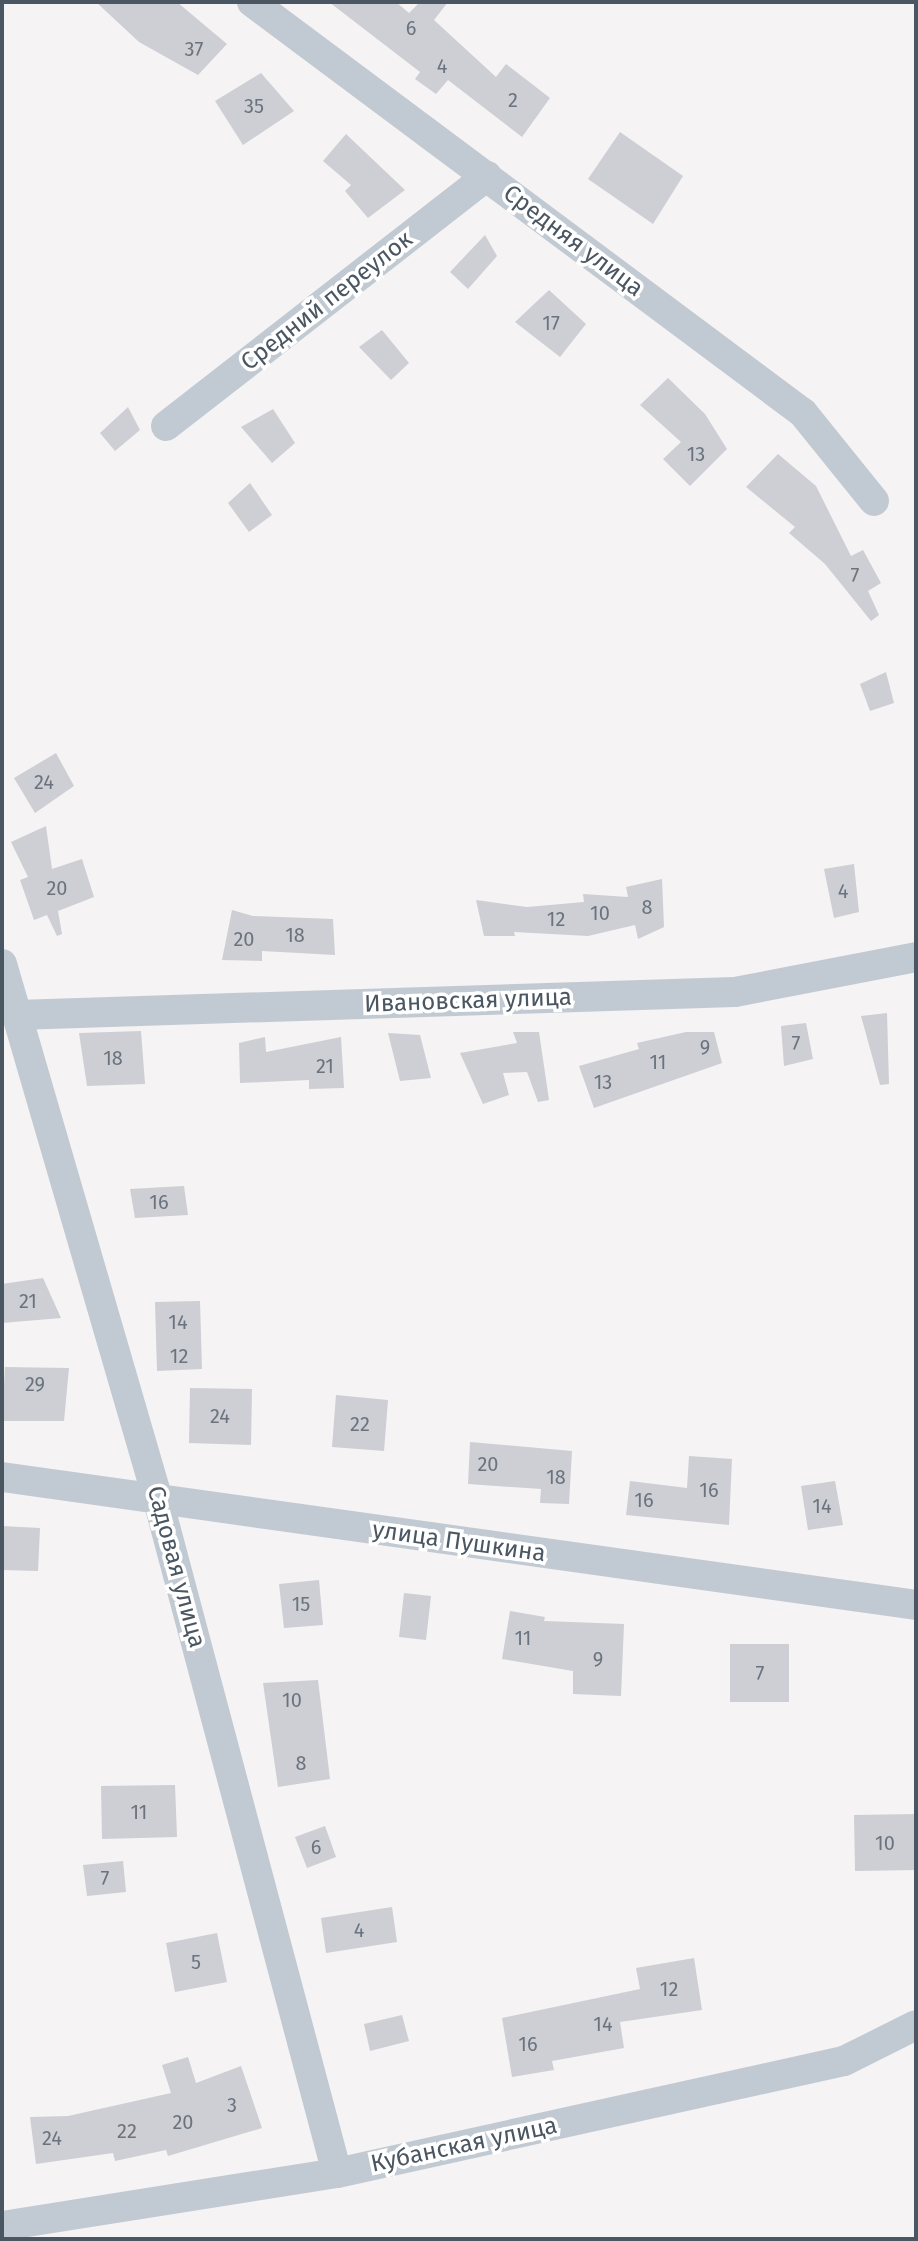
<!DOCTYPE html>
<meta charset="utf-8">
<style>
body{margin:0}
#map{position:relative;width:918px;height:2241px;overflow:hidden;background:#f5f3f3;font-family:"Fira Sans",sans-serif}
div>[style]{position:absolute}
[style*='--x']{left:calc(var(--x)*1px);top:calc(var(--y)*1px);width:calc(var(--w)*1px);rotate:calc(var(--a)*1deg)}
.building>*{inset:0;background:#cdcfd5}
.street>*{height:30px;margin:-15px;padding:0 15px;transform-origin:15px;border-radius:15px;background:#c1cad2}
span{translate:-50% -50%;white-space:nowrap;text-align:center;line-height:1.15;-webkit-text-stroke:7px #fff;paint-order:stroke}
.number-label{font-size:20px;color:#6b747e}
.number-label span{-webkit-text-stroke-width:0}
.street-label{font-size:24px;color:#4a5661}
.frame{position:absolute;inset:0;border:4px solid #4a5661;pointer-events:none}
</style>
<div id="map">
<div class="building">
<div style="clip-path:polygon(96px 2px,177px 2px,227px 44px,198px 75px,139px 42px)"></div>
<div style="clip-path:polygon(329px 2px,396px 2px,409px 13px,420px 2px,448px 2px,434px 20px,496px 77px,506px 64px,550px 98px,522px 137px,448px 80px,436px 94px,415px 79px,420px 72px)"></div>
<div style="clip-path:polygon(261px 73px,294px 111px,243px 145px,215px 101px)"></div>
<div style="clip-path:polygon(620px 132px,683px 176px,653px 224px,588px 179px)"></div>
<div style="clip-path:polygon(346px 134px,405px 190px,368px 218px,345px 191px,351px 185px,323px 161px)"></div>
<div style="clip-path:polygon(485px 235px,497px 256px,468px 289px,450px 272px)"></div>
<div style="clip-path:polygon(549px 290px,586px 324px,560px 357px,515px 322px)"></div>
<div style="clip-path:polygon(382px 330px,409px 363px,391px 380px,359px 347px)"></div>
<div style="clip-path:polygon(668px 378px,705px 414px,727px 449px,690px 486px,663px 459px,681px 442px,640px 405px)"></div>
<div style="clip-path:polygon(128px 407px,140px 430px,115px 451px,100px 433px)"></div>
<div style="clip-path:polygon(273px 409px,295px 443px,272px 463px,241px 427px)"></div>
<div style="clip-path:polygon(778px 454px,816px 486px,851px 556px,863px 550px,881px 583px,868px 591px,879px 615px,871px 621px,825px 564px,789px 533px,795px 527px,746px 487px)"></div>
<div style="clip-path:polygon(250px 483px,272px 515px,249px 532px,228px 503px)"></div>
<div style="clip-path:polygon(886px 672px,894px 703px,870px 711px,860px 684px)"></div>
<div style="clip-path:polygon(56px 753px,74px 786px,35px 813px,14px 778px)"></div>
<div style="clip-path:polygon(46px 826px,52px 869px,82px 859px,94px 897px,58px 911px,62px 934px,57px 936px,47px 915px,34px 920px,20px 880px,28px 877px,11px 842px)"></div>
<div style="clip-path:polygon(854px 864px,859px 912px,834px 918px,824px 869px)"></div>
<div style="clip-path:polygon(662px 879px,664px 927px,638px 939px,635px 925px,588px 936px,514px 932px,515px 936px,484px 936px,476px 900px,527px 907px,584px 902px,583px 894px,628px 897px,626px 887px)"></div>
<div style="clip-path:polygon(232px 910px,253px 916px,333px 919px,335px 955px,262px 951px,262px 961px,222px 960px)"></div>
<div style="clip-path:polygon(887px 1013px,889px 1084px,880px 1085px,861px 1016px)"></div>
<div style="clip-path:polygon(806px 1023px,813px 1059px,784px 1066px,781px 1026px)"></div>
<div style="clip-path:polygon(141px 1031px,145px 1084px,87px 1086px,79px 1033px)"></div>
<div style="clip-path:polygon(513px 1032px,539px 1032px,549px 1100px,538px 1102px,527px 1072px,503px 1073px,509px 1095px,483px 1104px,460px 1053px,517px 1043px)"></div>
<div style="clip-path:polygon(686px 1032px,714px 1032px,722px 1063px,594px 1108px,579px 1066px,639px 1049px,637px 1043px)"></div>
<div style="clip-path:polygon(388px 1033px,420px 1035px,431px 1078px,400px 1081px)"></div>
<div style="clip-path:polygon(265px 1037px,266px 1052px,341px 1037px,344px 1088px,309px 1089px,309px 1080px,240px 1083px,239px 1043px)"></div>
<div style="clip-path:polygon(184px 1186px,188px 1215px,135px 1218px,130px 1189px)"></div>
<div style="clip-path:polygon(43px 1278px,61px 1318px,2px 1323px,2px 1284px)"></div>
<div style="clip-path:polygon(200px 1301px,202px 1369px,157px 1371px,155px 1302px)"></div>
<div style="clip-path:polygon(5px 1367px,69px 1368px,64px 1421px,2px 1421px)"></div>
<div style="clip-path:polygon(190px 1388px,252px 1389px,251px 1445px,189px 1443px)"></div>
<div style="clip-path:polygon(336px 1395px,388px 1400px,384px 1451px,332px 1447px)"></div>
<div style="clip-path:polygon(470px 1442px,572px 1451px,569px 1504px,540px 1503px,541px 1489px,468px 1484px)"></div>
<div style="clip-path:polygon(689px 1456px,732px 1459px,729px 1525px,626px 1515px,630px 1481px,687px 1488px)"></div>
<div style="clip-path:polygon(835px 1481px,843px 1525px,808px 1530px,801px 1486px)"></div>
<div style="clip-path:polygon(2px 1526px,40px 1528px,38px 1571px,2px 1570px)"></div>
<div style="clip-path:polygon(319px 1580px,323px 1625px,284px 1628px,279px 1584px)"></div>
<div style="clip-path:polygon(404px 1593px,431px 1596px,426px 1640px,399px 1637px)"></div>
<div style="clip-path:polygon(510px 1611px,545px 1617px,544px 1621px,624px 1624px,621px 1696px,573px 1694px,573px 1671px,502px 1659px)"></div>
<div style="clip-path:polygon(730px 1644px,789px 1644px,789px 1702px,730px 1702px)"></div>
<div style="clip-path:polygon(318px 1680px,330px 1779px,278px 1787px,263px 1683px)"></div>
<div style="clip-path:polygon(175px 1785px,177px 1837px,102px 1839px,101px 1786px)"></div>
<div style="clip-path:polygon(916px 1814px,916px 1870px,855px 1871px,854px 1815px)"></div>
<div style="clip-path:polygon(325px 1826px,336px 1857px,307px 1868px,295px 1837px)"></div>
<div style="clip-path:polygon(123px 1861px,126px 1892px,87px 1896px,83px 1865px)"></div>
<div style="clip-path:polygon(392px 1907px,397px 1942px,326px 1953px,321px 1918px)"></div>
<div style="clip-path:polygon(217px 1933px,227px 1982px,175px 1992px,166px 1943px)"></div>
<div style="clip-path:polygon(694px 1958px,702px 2010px,620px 2022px,624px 2048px,552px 2061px,554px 2070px,512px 2077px,502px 2018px,640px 1989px,636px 1968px)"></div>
<div style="clip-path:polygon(402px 2015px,409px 2041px,370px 2051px,364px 2024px)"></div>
<div style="clip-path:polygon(188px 2057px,196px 2083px,241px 2066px,262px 2128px,168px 2156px,166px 2150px,115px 2161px,113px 2153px,36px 2164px,30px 2117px,68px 2116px,171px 2093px,162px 2065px)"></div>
</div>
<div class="street">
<div style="--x:252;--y:2;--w:687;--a:36.72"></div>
<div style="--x:803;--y:413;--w:113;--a:51.1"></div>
<div style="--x:166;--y:426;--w:407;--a:-37.9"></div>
<div style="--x:2;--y:964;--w:558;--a:73.77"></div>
<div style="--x:158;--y:1500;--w:696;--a:75.11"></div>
<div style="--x:17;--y:1015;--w:718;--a:-1.83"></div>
<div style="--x:735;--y:992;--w:184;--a:-10.9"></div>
<div style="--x:2;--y:1477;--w:923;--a:7.97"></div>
<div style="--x:2;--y:2226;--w:339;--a:-9"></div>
<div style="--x:337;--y:2173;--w:519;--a:-12.46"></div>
<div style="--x:844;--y:2061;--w:80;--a:-26.6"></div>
</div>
<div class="number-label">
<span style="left:411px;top:28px">6</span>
<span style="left:194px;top:49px">37</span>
<span style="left:442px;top:66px">4</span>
<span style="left:513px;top:100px">2</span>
<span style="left:254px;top:106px">35</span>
<span style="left:551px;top:323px">17</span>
<span style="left:696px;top:454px">13</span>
<span style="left:855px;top:575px">7</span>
<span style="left:44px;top:782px">24</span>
<span style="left:57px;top:888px">20</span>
<span style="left:843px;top:891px">4</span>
<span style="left:647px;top:907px">8</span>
<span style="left:600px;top:913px">10</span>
<span style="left:556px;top:919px">12</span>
<span style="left:295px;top:935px">18</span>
<span style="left:244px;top:939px">20</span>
<span style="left:796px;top:1043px">7</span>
<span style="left:705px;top:1047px">9</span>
<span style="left:113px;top:1058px">18</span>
<span style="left:658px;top:1062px">11</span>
<span style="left:325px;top:1066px">21</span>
<span style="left:603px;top:1082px">13</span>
<span style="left:159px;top:1202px">16</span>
<span style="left:28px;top:1301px">21</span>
<span style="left:178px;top:1322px">14</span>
<span style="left:179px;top:1356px">12</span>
<span style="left:35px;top:1384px">29</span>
<span style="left:220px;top:1416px">24</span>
<span style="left:360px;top:1424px">22</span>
<span style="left:488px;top:1464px">20</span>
<span style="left:556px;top:1477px">18</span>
<span style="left:709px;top:1490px">16</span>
<span style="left:644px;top:1500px">16</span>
<span style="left:822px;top:1506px">14</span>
<span style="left:301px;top:1604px">15</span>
<span style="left:523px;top:1638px">11</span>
<span style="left:598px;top:1659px">9</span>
<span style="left:760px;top:1673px">7</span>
<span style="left:292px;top:1700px">10</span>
<span style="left:301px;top:1763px">8</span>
<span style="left:139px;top:1812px">11</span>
<span style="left:885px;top:1843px">10</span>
<span style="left:316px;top:1847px">6</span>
<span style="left:105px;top:1878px">7</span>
<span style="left:359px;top:1930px">4</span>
<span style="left:196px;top:1962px">5</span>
<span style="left:669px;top:1989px">12</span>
<span style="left:603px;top:2024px">14</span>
<span style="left:528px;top:2044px">16</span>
<span style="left:232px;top:2105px">3</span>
<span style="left:183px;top:2122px">20</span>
<span style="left:127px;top:2131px">22</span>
<span style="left:52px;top:2138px">24</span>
</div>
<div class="street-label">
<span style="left:573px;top:241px;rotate:37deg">Средняя улица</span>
<span style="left:327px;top:301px;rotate:-38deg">Средний переулок</span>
<span style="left:468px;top:1001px;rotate:-2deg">Ивановская улица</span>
<span style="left:459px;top:1542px;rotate:8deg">улица Пушкина</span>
<span style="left:176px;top:1567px;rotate:75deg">Садовая улица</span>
<span style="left:464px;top:2145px;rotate:-12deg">Кубанская улица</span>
</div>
<div class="frame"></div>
</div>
